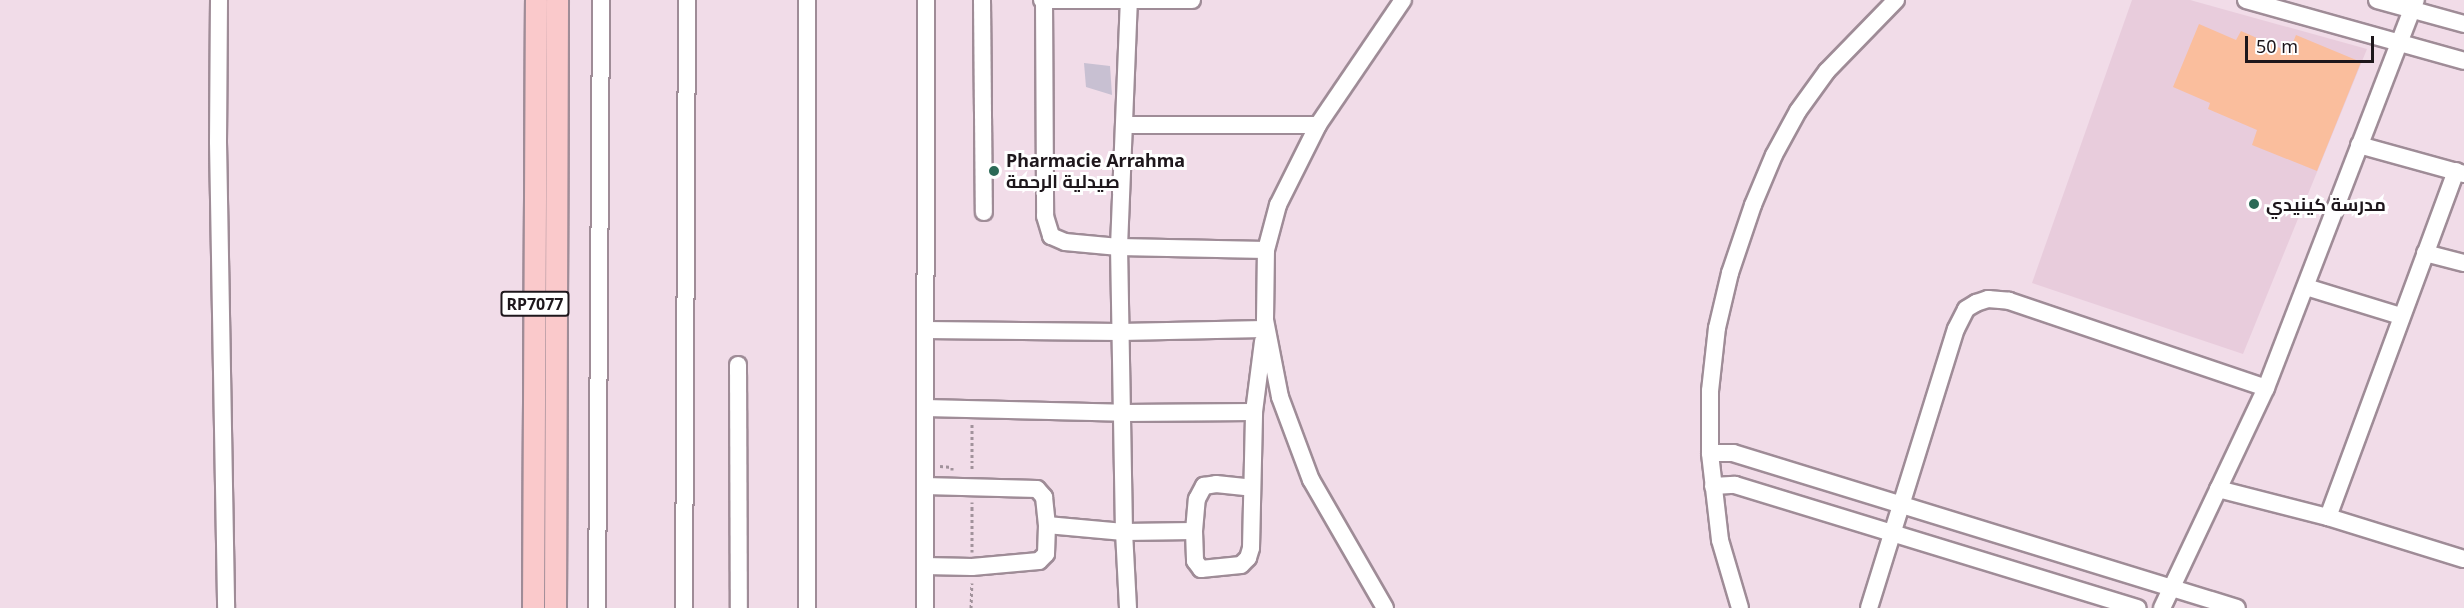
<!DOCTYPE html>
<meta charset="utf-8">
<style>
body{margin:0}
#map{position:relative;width:2464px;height:608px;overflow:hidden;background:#f1dce8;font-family:"Noto Sans",Cairo,sans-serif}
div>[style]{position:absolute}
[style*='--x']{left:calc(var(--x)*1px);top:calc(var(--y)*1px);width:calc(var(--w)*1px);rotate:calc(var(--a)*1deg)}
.built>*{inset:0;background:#e8ccdc}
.green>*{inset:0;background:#fabe9d}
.building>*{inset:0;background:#c8c0d2}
.path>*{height:3px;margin-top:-1.5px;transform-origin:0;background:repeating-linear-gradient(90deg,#a1929b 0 3px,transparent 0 6px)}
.roads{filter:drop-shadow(2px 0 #9f8c97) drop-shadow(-2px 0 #9f8c97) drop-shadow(0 2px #9f8c97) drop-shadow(0 -2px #9f8c97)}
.minor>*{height:16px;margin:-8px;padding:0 8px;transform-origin:8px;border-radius:8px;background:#fff}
.major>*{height:21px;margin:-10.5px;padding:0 10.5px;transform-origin:10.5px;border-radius:10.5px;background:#fac9cb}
.dots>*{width:16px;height:16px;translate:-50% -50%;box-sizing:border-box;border:3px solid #fff;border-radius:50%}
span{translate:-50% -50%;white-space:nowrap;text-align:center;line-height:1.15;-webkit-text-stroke:6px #fff;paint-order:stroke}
.shield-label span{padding:2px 4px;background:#fff;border:2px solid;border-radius:4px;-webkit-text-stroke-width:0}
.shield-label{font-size:16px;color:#1e171c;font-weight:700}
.poi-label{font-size:18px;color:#1e171c;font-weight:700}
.left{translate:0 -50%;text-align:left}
.scale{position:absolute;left:2245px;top:36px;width:129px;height:27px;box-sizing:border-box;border:3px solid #1e171c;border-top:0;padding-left:8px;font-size:18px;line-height:21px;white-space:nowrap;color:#1e171c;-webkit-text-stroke:4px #fff;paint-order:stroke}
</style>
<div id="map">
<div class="built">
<div style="clip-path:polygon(2132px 0,2190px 0,2367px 49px,2243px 354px,2032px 283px)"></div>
</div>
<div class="green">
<div style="clip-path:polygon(2199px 24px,2236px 40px,2241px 31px,2289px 52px,2296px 35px,2361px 62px,2317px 171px,2252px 145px,2257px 130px,2208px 109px,2210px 103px,2173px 87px)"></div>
</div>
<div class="building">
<div style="clip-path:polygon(1084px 63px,1110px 66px,1112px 95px,1086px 87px)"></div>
</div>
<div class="path">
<div style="--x:972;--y:424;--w:47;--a:90"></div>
<div style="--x:940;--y:466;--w:12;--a:5"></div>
<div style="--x:952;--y:467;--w:3;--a:90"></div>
<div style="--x:972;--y:552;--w:50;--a:-90"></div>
<div style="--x:971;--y:608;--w:25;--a:-88"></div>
</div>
<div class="roads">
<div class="minor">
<div style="--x:219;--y:0;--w:142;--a:90.4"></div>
<div style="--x:218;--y:142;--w:466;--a:89"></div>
<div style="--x:982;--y:0;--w:212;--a:89.5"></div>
<div style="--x:1042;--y:0;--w:150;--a:0"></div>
<div style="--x:1044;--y:0;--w:216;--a:89.7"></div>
<div style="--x:1045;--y:216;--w:21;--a:73"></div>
<div style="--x:1051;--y:236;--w:15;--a:23"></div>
<div style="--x:1065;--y:242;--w:54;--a:5.3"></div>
<div style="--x:1119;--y:247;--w:147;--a:1.2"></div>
<div style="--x:2246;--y:0;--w:226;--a:15.6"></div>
<div style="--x:2377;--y:0;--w:90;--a:15.4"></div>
<div style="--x:1125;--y:125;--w:193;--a:0"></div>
<div style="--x:2359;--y:145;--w:109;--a:15.4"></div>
<div style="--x:2425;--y:253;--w:40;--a:14.4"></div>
<div style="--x:2306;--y:287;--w:99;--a:17"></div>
<div style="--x:925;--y:330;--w:195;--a:0.6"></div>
<div style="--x:1120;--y:332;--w:144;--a:-1.2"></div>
<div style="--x:738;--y:365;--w:243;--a:89.8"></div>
<div style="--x:925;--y:408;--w:198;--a:1.4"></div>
<div style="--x:1123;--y:413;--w:131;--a:-0.4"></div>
<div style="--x:1710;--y:453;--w:23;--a:0"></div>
<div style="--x:1733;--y:453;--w:527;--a:17.09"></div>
<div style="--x:925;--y:486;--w:112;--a:1.5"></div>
<div style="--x:1037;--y:489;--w:11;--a:49"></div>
<div style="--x:1044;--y:497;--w:28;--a:84"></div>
<div style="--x:1047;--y:525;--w:77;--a:5.2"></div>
<div style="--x:1124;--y:532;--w:70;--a:-0.8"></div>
<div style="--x:1194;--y:531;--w:30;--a:88"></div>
<div style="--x:1195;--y:561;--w:10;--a:53"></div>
<div style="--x:1201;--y:569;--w:40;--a:-5.7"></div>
<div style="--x:1241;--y:565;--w:10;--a:-45"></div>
<div style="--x:1248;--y:558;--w:10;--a:-73"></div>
<div style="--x:1251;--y:548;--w:136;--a:-88.7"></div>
<div style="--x:1254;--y:412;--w:71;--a:-82.7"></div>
<div style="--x:1713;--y:486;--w:22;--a:-3"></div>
<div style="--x:1735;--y:485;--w:421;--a:17"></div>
<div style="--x:2218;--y:489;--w:114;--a:14.3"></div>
<div style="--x:2328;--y:517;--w:142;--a:17.2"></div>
<div style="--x:2328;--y:517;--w:369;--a:-69.7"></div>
<div style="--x:1194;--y:531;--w:32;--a:-85"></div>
<div style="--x:1197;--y:499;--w:15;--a:-62"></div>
<div style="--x:1204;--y:486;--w:12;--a:-9"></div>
<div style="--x:1216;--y:484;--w:36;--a:6"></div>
<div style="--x:925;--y:566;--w:47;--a:1.2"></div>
<div style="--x:972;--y:567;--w:67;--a:-5.1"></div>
<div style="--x:1039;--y:561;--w:10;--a:-45"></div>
<div style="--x:1046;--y:554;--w:29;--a:-88"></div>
<div style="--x:597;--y:608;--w:608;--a:-89.62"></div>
<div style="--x:684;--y:608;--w:608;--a:-89.72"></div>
<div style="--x:807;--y:608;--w:608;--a:-90"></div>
<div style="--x:925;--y:608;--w:608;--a:-89.91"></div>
<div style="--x:1128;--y:608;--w:76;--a:-93"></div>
<div style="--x:1124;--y:532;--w:285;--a:-91"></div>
<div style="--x:1119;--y:247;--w:247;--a:-87.7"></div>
<div style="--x:1385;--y:608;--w:148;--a:-120"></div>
<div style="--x:1311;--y:480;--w:89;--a:-110.5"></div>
<div style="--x:1280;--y:397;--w:78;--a:-101"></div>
<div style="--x:1265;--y:320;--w:70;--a:-89.2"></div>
<div style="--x:1266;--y:250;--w:47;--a:-75.1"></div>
<div style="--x:1278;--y:205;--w:89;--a:-63.4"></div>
<div style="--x:1318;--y:125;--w:151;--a:-55.8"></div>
<div style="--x:1740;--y:608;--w:71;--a:-106.4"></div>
<div style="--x:1720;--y:540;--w:88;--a:-96.6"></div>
<div style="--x:1710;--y:453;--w:62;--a:-90"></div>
<div style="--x:1710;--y:391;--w:63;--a:-83.7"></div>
<div style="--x:1717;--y:328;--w:57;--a:-76.7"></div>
<div style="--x:1730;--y:273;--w:72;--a:-71.3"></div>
<div style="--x:1753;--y:205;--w:54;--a:-67.2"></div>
<div style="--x:1774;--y:155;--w:50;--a:-61.4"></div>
<div style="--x:1798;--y:111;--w:49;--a:-54.1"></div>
<div style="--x:1827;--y:71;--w:99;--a:-45.8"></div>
<div style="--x:1869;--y:608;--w:292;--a:-72.7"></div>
<div style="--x:1956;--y:329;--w:22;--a:-63"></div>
<div style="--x:1966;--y:309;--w:12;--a:-31"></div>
<div style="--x:1976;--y:303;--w:13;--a:-18"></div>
<div style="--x:1988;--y:299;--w:21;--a:5"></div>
<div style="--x:2009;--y:301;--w:271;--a:18.7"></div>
<div style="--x:2162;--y:608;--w:243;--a:-64.7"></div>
<div style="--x:2266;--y:388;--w:416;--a:-68.9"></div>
</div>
<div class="major">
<div style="--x:533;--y:608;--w:608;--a:-89.72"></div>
<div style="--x:555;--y:608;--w:608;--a:-89.81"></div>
</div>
</div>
<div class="dots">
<div style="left:994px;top:171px;background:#2b6956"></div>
<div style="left:2254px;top:204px;background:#2b6956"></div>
</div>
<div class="shield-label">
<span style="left:535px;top:304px">RP7077</span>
</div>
<div class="poi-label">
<span class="left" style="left:1006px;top:171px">Pharmacie Arrahma<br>صيدلية الرحمة</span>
<span class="left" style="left:2266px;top:204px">مدرسة كينيدي</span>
</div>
<div class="scale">50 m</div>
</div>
